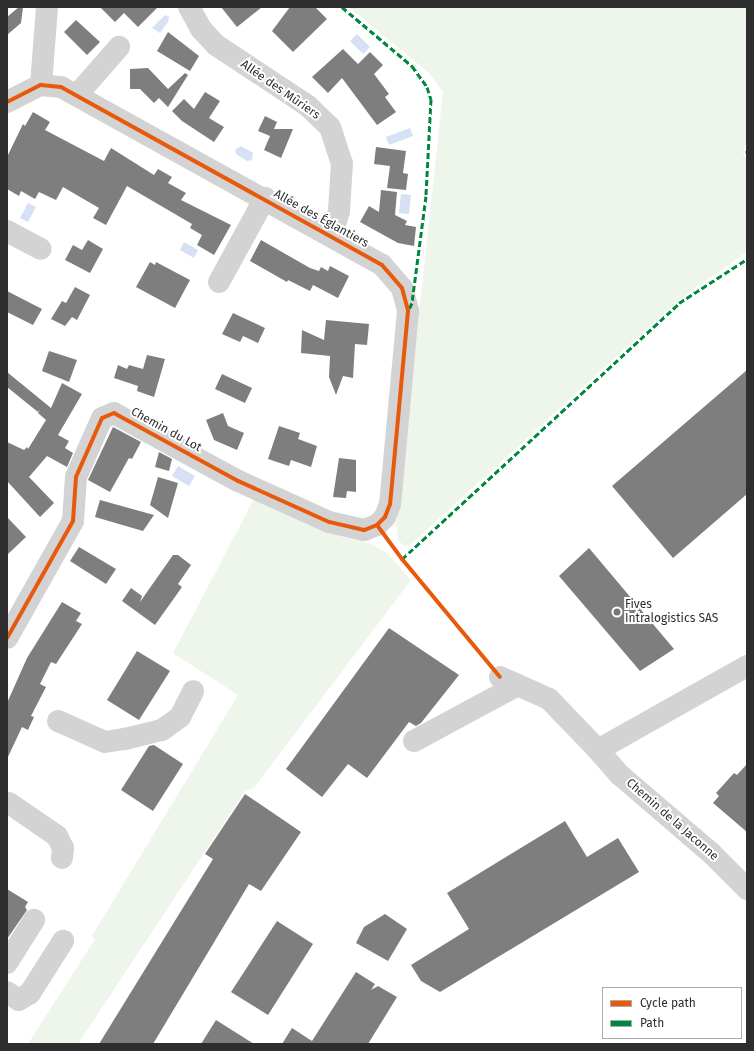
<!DOCTYPE html>
<meta charset="utf-8">
<style>
body{margin:0}
#map{position:relative;width:754px;height:1051px;overflow:hidden;background:#fff;font-family:"Fira Sans",sans-serif}
div>[style]{position:absolute}
[style*='--x']{left:calc(var(--x)*1px);top:calc(var(--y)*1px);width:calc(var(--w)*1px);rotate:calc(var(--a)*1deg)}
.green>*{inset:0;background:#eef5eb}
.water>*{inset:0;background:#d6e1f3}
.building>*{inset:0;background:#7e7e7e}
.minor>*{height:22px;margin:-11px;padding:0 11px;transform-origin:11px;border-radius:11px;background:#d3d3d3}
.quiet>*{height:3px;margin-top:-1.5px;transform-origin:0;background:repeating-linear-gradient(90deg,#00873e 0 6px,transparent 0 9px)}
.cycleway>*{height:4px;margin:-2px;padding:0 2px;transform-origin:2px;border-radius:2px;background:#e8590c}
.dots>*{width:11px;height:11px;translate:-50% -50%;box-sizing:border-box;border:2px solid #fff;border-radius:50%}
span{translate:-50% -50%;white-space:nowrap;text-align:center;line-height:1.15;-webkit-text-stroke:4px #fff;paint-order:stroke}
.street-label{font-size:12px;color:#2e2e2e}
.poi-label{font-size:12px;color:#2e2e2e}
.left{translate:0 -50%;text-align:left}
.frame{position:absolute;inset:0;border:8px solid #2e2e2e;pointer-events:none}
.legend{position:absolute;left:602px;top:987px;width:140px;height:52px;box-sizing:border-box;background:#fff;border:1px solid #ababab;margin:0;padding:5px 7px;list-style:none;font-size:12px;color:#2e2e2e}
.legend li{display:flex;align-items:center;gap:8px;height:20px}
.legend b{width:20px;border:1px solid #ababab}
</style>
<div id="map">
<div class="green">
<div style="clip-path:polygon(349px 7px,747px 7px,747px 141px,743px 153px,747px 161px,747px 252px,688px 293px,653px 323px,410px 545px,404px 546px,398px 540px,396px 525px,443px 92px,429px 73px)"></div>
<div style="clip-path:polygon(254px 499px,330px 531px,371px 544px,387px 553px,411px 580px,254px 788px,245px 791px,78px 1044px,28px 1044px,95px 939px,92px 936px,238px 695px,173px 653px)"></div>
</div>
<div class="water">
<div style="clip-path:polygon(165px 15px,169px 17px,168px 22px,160px 33px,152px 28px)"></div>
<div style="clip-path:polygon(357px 34px,370px 47px,363px 54px,350px 41px)"></div>
<div style="clip-path:polygon(410px 128px,413px 136px,389px 145px,386px 137px)"></div>
<div style="clip-path:polygon(241px 146px,253px 153px,252px 160px,247px 161px,236px 154px,235px 150px)"></div>
<div style="clip-path:polygon(401px 194px,411px 195px,409px 214px,399px 213px)"></div>
<div style="clip-path:polygon(28px 203px,36px 207px,28px 222px,20px 218px)"></div>
<div style="clip-path:polygon(184px 242px,198px 250px,194px 258px,180px 250px)"></div>
<div style="clip-path:polygon(178px 466px,195px 476px,189px 486px,172px 476px)"></div>
</div>
<div class="building">
<div style="clip-path:polygon(19px 7px,23px 7px,21px 23px,7px 35px,7px 17px)"></div>
<div style="clip-path:polygon(100px 7px,158px 7px,138px 27px,124px 13px,115px 22px)"></div>
<div style="clip-path:polygon(221px 7px,262px 7px,237px 27px)"></div>
<div style="clip-path:polygon(290px 7px,315px 7px,327px 19px,293px 52px,272px 31px)"></div>
<div style="clip-path:polygon(76px 20px,100px 42px,87px 55px,64px 32px)"></div>
<div style="clip-path:polygon(168px 32px,199px 56px,190px 71px,157px 51px)"></div>
<div style="clip-path:polygon(343px 49px,358px 64px,370px 52px,383px 65px,374px 74px,389px 94px,385px 97px,396px 112px,377px 125px,342px 78px,328px 93px,312px 77px)"></div>
<div style="clip-path:polygon(148px 68px,168px 89px,185px 73px,188px 75px,168px 107px,159px 98px,154px 103px,140px 89px,130px 89px,130px 69px)"></div>
<div style="clip-path:polygon(205px 92px,220px 101px,209px 118px,224px 127px,214px 142px,182px 121px,172px 111px,184px 99px,194px 109px)"></div>
<div style="clip-path:polygon(33px 112px,50px 122px,45px 130px,104px 161px,111px 148px,154px 175px,158px 169px,172px 177px,168px 183px,186px 193px,181px 200px,231px 225px,214px 255px,197px 245px,202px 235px,190px 228px,192px 224px,127px 186px,106px 225px,93px 218px,99px 208px,63px 187px,56px 200px,39px 192px,35px 199px,21px 191px,19px 196px,7px 189px,7px 157px,23px 124px,25px 126px)"></div>
<div style="clip-path:polygon(265px 116px,277px 122px,274px 129px,293px 129px,281px 158px,264px 150px,270px 136px,258px 131px)"></div>
<div style="clip-path:polygon(376px 147px,406px 151px,403px 173px,408px 174px,406px 190px,387px 188px,390px 166px,374px 164px)"></div>
<div style="clip-path:polygon(381px 190px,397px 192px,395px 215px,407px 221px,405px 225px,416px 227px,414px 246px,398px 243px,360px 222px,369px 206px,379px 212px)"></div>
<div style="clip-path:polygon(88px 240px,103px 249px,90px 273px,65px 260px,73px 245px,82px 250px)"></div>
<div style="clip-path:polygon(261px 240px,310px 268px,319px 271px,321px 267px,328px 271px,330px 266px,349px 276px,338px 298px,313px 285px,310px 291px,288px 280px,287px 282px,250px 261px)"></div>
<div style="clip-path:polygon(150px 262px,155px 265px,156px 262px,190px 280px,175px 308px,136px 287px)"></div>
<div style="clip-path:polygon(75px 287px,90px 295px,77px 320px,72px 317px,65px 326px,51px 319px,62px 301px,66px 303px)"></div>
<div style="clip-path:polygon(7px 291px,42px 309px,33px 325px,7px 312px)"></div>
<div style="clip-path:polygon(233px 313px,265px 328px,258px 343px,243px 336px,240px 342px,222px 334px)"></div>
<div style="clip-path:polygon(326px 320px,369px 324px,367px 345px,355px 344px,353px 378px,343px 376px,336px 395px,329px 377px,330px 356px,301px 353px,302px 330px,324px 340px)"></div>
<div style="clip-path:polygon(49px 351px,77px 360px,69px 382px,42px 371px)"></div>
<div style="clip-path:polygon(147px 355px,165px 359px,154px 397px,137px 391px,138px 386px,114px 378px,118px 365px,127px 369px,129px 365px,143px 369px)"></div>
<div style="clip-path:polygon(747px 370px,747px 494px,673px 558px,612px 486px)"></div>
<div style="clip-path:polygon(7px 372px,51px 408px,62px 383px,82px 394px,58px 435px,69px 441px,65px 448px,73px 453px,67px 467px,47px 456px,29px 477px,54px 503px,40px 517px,7px 481px,7px 442px,24px 450px,27px 447px,28px 449px,46px 420px,38px 413px,40px 410px,38px 412px,7px 387px)"></div>
<div style="clip-path:polygon(222px 374px,252px 388px,245px 403px,215px 389px)"></div>
<div style="clip-path:polygon(223px 413px,228px 426px,244px 433px,237px 450px,214px 440px,206px 420px)"></div>
<div style="clip-path:polygon(279px 426px,300px 433px,298px 439px,317px 446px,311px 467px,291px 460px,289px 466px,268px 459px)"></div>
<div style="clip-path:polygon(113px 427px,141px 442px,132px 459px,129px 458px,110px 492px,88px 480px)"></div>
<div style="clip-path:polygon(159px 452px,172px 459px,169px 471px,155px 467px)"></div>
<div style="clip-path:polygon(339px 458px,356px 460px,356px 492px,347px 491px,346px 498px,333px 497px)"></div>
<div style="clip-path:polygon(158px 477px,178px 483px,168px 518px,150px 505px)"></div>
<div style="clip-path:polygon(100px 500px,154px 515px,143px 531px,95px 517px)"></div>
<div style="clip-path:polygon(7px 517px,26px 537px,7px 555px)"></div>
<div style="clip-path:polygon(79px 547px,116px 569px,106px 584px,70px 561px)"></div>
<div style="clip-path:polygon(589px 548px,674px 649px,640px 671px,559px 576px)"></div>
<div style="clip-path:polygon(173px 555px,178px 555px,191px 565px,178px 584px,182px 587px,155px 625px,122px 601px,131px 588px,142px 596px,140px 602px)"></div>
<div style="clip-path:polygon(62px 602px,81px 613px,76px 621px,82px 624px,56px 664px,51px 662px,40px 684px,46px 687px,31px 716px,34px 717px,28px 730px,22px 727px,7px 759px,7px 703px,27px 658px)"></div>
<div style="clip-path:polygon(389px 628px,459px 675px,421px 723px,416px 726px,409px 722px,367px 778px,348px 764px,322px 797px,286px 769px)"></div>
<div style="clip-path:polygon(137px 651px,170px 671px,139px 720px,107px 700px)"></div>
<div style="clip-path:polygon(154px 745px,183px 764px,153px 811px,121px 790px,149px 746px)"></div>
<div style="clip-path:polygon(747px 764px,747px 832px,713px 803px,719px 796px,716px 793px,734px 773px,737px 775px)"></div>
<div style="clip-path:polygon(245px 794px,301px 832px,261px 891px,249px 884px,153px 1044px,99px 1044px,213px 859px,205px 854px)"></div>
<div style="clip-path:polygon(565px 821px,587px 857px,618px 838px,639px 872px,440px 992px,421px 981px,411px 965px,469px 929px,447px 893px)"></div>
<div style="clip-path:polygon(7px 889px,28px 902px,25px 907px,27px 910px,7px 939px)"></div>
<div style="clip-path:polygon(385px 914px,407px 929px,388px 961px,356px 943px,364px 927px)"></div>
<div style="clip-path:polygon(277px 921px,313px 944px,268px 1015px,231px 992px)"></div>
<div style="clip-path:polygon(356px 972px,375px 984px,371px 990px,378px 986px,397px 997px,368px 1044px,282px 1044px,292px 1028px,312px 1041px)"></div>
<div style="clip-path:polygon(216px 1020px,254px 1044px,201px 1044px)"></div>
</div>
<div class="minor">
<div style="--x:189;--y:7;--w:25;--a:61"></div>
<div style="--x:201;--y:29;--w:22;--a:47"></div>
<div style="--x:216;--y:45;--w:110;--a:33.5"></div>
<div style="--x:308;--y:106;--w:30;--a:44"></div>
<div style="--x:330;--y:127;--w:38;--a:72"></div>
<div style="--x:342;--y:163;--w:48;--a:93.6"></div>
<div style="--x:339;--y:211;--w:26;--a:106"></div>
<div style="--x:41;--y:85;--w:78;--a:-85.6"></div>
<div style="--x:77;--y:95;--w:64;--a:-48.8"></div>
<div style="--x:7;--y:102;--w:38;--a:-27"></div>
<div style="--x:41;--y:85;--w:20;--a:6"></div>
<div style="--x:61;--y:87;--w:367;--a:29"></div>
<div style="--x:382;--y:265;--w:30;--a:49"></div>
<div style="--x:402;--y:288;--w:24;--a:75"></div>
<div style="--x:408;--y:311;--w:194;--a:95.3"></div>
<div style="--x:390;--y:504;--w:14;--a:111"></div>
<div style="--x:385;--y:517;--w:11;--a:135"></div>
<div style="--x:377;--y:525;--w:14;--a:159"></div>
<div style="--x:364;--y:530;--w:36;--a:-167"></div>
<div style="--x:329;--y:522;--w:100;--a:-155.7"></div>
<div style="--x:238;--y:481;--w:141;--a:-151.3"></div>
<div style="--x:114;--y:413;--w:13;--a:157"></div>
<div style="--x:102;--y:418;--w:64;--a:113.8"></div>
<div style="--x:76;--y:477;--w:44;--a:93.9"></div>
<div style="--x:73;--y:521;--w:134;--a:119.4"></div>
<div style="--x:7;--y:231;--w:38;--a:28"></div>
<div style="--x:219;--y:282;--w:96;--a:-61.3"></div>
<div style="--x:747;--y:666;--w:171;--a:150.6"></div>
<div style="--x:598;--y:750;--w:33;--a:49"></div>
<div style="--x:620;--y:775;--w:120;--a:40.6"></div>
<div style="--x:711;--y:853;--w:51;--a:45"></div>
<div style="--x:500;--y:677;--w:54;--a:24.2"></div>
<div style="--x:549;--y:699;--w:71;--a:46.1"></div>
<div style="--x:58;--y:721;--w:51;--a:24.1"></div>
<div style="--x:105;--y:742;--w:20;--a:-9"></div>
<div style="--x:125;--y:739;--w:38;--a:-14"></div>
<div style="--x:162;--y:730;--w:22;--a:-36"></div>
<div style="--x:180;--y:717;--w:29;--a:-63"></div>
<div style="--x:414;--y:741;--w:118;--a:-28.3"></div>
<div style="--x:9;--y:803;--w:58;--a:34.5"></div>
<div style="--x:57;--y:836;--w:13;--a:63"></div>
<div style="--x:63;--y:848;--w:10;--a:96"></div>
<div style="--x:7;--y:963;--w:51;--a:-57.9"></div>
<div style="--x:7;--y:992;--w:14;--a:34"></div>
<div style="--x:19;--y:1000;--w:13;--a:-32"></div>
<div style="--x:30;--y:993;--w:62;--a:-57.6"></div>
</div>
<div class="quiet">
<div style="--x:342;--y:7;--w:92;--a:40.1"></div>
<div style="--x:412;--y:66;--w:26;--a:54"></div>
<div style="--x:427;--y:87;--w:13;--a:72"></div>
<div style="--x:431;--y:99;--w:97;--a:93"></div>
<div style="--x:426;--y:196;--w:108;--a:97.5"></div>
<div style="--x:412;--y:303;--w:9;--a:117"></div>
<div style="--x:747;--y:150;--w:3;--a:90"></div>
<div style="--x:402;--y:559;--w:377;--a:-42.7"></div>
<div style="--x:679;--y:303;--w:81;--a:-32.9"></div>
</div>
<div class="cycleway">
<div style="--x:7;--y:102;--w:38;--a:-27"></div>
<div style="--x:41;--y:85;--w:20;--a:6"></div>
<div style="--x:61;--y:87;--w:367;--a:29"></div>
<div style="--x:382;--y:265;--w:30;--a:49"></div>
<div style="--x:402;--y:288;--w:24;--a:75"></div>
<div style="--x:408;--y:311;--w:194;--a:95.3"></div>
<div style="--x:390;--y:504;--w:14;--a:111"></div>
<div style="--x:385;--y:517;--w:11;--a:135"></div>
<div style="--x:377;--y:525;--w:14;--a:159"></div>
<div style="--x:364;--y:530;--w:36;--a:-167"></div>
<div style="--x:329;--y:522;--w:100;--a:-155.7"></div>
<div style="--x:238;--y:481;--w:141;--a:-151.3"></div>
<div style="--x:114;--y:413;--w:13;--a:157"></div>
<div style="--x:102;--y:418;--w:64;--a:113.8"></div>
<div style="--x:76;--y:477;--w:44;--a:93.9"></div>
<div style="--x:73;--y:521;--w:134;--a:119.4"></div>
<div style="--x:377;--y:525;--w:42;--a:53.7"></div>
<div style="--x:402;--y:559;--w:153;--a:50.3"></div>
</div>
<div class="dots">
<div style="left:617px;top:612px;background:#777"></div>
</div>
<div class="street-label">
<span style="left:280px;top:90px;rotate:35deg">Allée des Mûriers</span>
<span style="left:321px;top:219px;rotate:29deg">Allée des Églantiers</span>
<span style="left:166px;top:430px;rotate:29deg">Chemin du Lot</span>
<span style="left:672px;top:820px;rotate:41deg">Chemin de la Jaconne</span>
</div>
<div class="poi-label">
<span class="left" style="left:625px;top:612px">Fives<br>Intralogistics SAS</span>
</div>
<div class="frame"></div>
<ul class="legend">
<li><b style="height:5px;background:#e8590c"></b>Cycle path</li>
<li><b style="height:5px;background:#00873e"></b>Path</li>
</ul>
</div>
